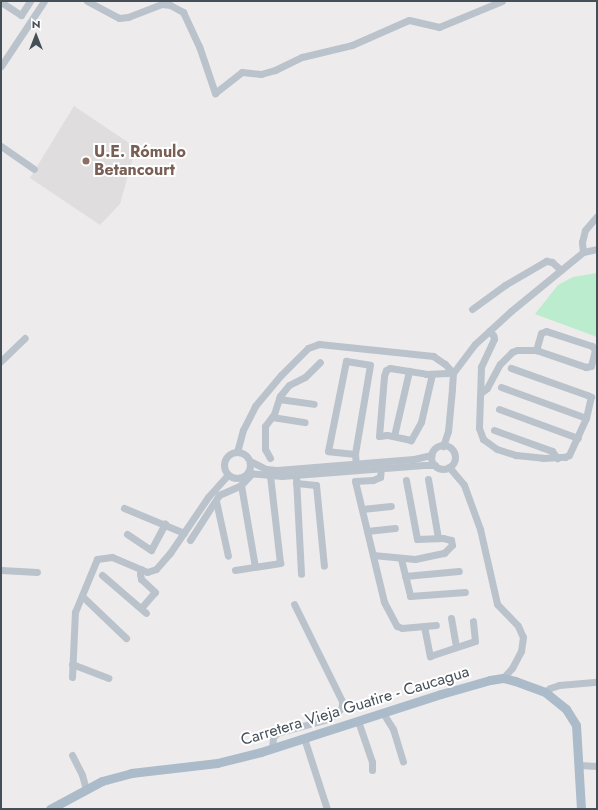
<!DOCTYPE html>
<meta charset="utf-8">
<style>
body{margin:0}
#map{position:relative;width:598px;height:810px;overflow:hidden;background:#eeebec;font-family:Jost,sans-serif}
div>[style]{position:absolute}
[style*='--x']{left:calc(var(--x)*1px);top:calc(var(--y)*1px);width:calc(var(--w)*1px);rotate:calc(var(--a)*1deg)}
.education>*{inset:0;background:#dfdddd}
.green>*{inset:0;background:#baeccd}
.minor>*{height:7px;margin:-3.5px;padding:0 3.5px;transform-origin:3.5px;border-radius:3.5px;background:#bac3cb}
.minor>.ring{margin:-3.5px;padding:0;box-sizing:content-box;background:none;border:7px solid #bac3cb;border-radius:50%}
.major>*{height:9px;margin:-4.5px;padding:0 4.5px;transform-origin:4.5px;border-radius:4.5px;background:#acbbca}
.dots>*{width:11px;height:11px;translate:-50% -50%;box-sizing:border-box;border:2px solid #fff;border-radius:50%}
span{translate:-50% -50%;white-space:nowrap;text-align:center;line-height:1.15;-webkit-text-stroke:4px #fff;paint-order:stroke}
.education-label{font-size:16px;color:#785e54;font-weight:700}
.left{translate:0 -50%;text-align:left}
.street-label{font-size:16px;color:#454f58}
.frame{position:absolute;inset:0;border:2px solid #454f58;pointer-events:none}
.north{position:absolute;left:16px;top:16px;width:40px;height:40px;-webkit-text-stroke:3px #fff;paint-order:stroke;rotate:0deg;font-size:11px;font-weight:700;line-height:16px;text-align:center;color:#454f58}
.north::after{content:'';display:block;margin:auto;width:14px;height:18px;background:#454f58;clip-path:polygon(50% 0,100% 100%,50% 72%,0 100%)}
</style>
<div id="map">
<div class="education">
<div style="clip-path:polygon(74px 106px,129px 143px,133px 157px,120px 204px,100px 225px,30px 178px)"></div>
</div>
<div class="green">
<div style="clip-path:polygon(597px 273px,597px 337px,535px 314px,558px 285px,573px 277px)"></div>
</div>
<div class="minor">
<div style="--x:87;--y:1;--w:36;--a:28"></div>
<div style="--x:119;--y:18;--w:9;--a:-6"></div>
<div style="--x:128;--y:17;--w:36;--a:-21"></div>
<div style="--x:162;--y:4;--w:8;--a:7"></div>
<div style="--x:170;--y:5;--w:15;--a:28"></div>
<div style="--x:183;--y:12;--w:38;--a:65"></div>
<div style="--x:199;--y:46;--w:50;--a:71.2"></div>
<div style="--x:215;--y:93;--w:34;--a:-38"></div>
<div style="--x:242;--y:72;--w:19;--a:6"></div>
<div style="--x:261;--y:74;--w:15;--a:-16"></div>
<div style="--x:275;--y:70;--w:30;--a:-26"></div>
<div style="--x:302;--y:57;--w:51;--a:-13.5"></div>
<div style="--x:352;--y:45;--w:62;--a:-23.7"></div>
<div style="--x:409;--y:20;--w:31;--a:13"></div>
<div style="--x:439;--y:27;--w:68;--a:-22.4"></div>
<div style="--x:1;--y:2;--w:24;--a:33"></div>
<div style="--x:21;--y:15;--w:17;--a:-57"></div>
<div style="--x:1;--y:66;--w:78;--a:-56.5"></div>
<div style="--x:1;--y:146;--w:40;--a:34.9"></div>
<div style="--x:583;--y:252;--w:10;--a:-96"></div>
<div style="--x:582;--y:242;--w:12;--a:-76"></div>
<div style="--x:585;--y:230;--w:18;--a:-49"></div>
<div style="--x:472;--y:309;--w:41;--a:-36"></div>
<div style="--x:505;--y:285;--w:48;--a:-30.3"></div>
<div style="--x:546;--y:261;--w:6;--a:9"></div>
<div style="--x:552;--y:262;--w:12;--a:42"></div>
<div style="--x:489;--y:331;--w:6;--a:45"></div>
<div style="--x:493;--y:335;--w:4;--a:76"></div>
<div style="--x:494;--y:339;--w:31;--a:115"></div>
<div style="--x:481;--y:367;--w:61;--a:91.9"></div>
<div style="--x:479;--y:428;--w:12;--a:70"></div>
<div style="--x:483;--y:439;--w:17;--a:36"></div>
<div style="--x:497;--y:449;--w:20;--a:18"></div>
<div style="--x:516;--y:455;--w:27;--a:6"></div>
<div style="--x:543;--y:458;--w:22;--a:-3"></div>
<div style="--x:565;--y:457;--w:4;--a:-27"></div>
<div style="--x:569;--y:455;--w:41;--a:-65.3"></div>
<div style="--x:586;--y:418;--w:22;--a:-77"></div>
<div style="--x:591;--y:397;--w:4;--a:-153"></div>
<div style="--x:587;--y:395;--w:81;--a:-160.4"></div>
<div style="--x:1;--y:361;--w:33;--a:-44"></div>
<div style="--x:453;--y:373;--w:36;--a:-53"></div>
<div style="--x:475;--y:344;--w:49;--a:-42.5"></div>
<div style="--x:511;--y:311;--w:93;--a:-39.3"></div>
<div style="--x:583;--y:252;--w:14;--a:-12"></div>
<div style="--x:432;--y:374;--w:49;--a:102.9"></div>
<div style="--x:421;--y:422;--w:21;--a:119"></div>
<div style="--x:411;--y:440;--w:25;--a:-168"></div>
<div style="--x:387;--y:435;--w:8;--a:173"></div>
<div style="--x:379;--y:436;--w:60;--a:-85.2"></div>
<div style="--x:384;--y:376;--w:6;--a:-72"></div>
<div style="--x:386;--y:370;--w:4;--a:-27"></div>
<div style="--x:390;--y:368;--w:36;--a:9"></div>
<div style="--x:426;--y:374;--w:21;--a:-3"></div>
<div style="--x:447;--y:373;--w:4;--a:-45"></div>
<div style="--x:501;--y:387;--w:90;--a:20"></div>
<div style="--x:482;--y:392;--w:6;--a:-39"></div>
<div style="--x:487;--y:388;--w:27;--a:-62"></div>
<div style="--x:500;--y:364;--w:17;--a:-45"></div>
<div style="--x:512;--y:352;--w:5;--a:-22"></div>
<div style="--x:517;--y:350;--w:19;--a:0"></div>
<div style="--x:536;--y:350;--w:53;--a:18.8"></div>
<div style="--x:586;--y:367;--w:5;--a:-11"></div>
<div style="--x:591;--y:366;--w:16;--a:-76"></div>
<div style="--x:595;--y:350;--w:5;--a:-127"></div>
<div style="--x:592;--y:346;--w:48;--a:-161.9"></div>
<div style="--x:546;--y:331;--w:5;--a:158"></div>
<div style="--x:541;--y:333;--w:18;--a:106"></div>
<div style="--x:279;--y:399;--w:35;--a:8"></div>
<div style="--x:499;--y:409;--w:84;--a:20.2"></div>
<div style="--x:272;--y:417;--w:33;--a:9"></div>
<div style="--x:494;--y:430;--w:62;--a:19.9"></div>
<div style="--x:552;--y:451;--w:9;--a:54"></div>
<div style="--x:394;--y:436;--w:67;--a:-77"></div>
<div class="ring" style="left:431px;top:445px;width:17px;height:17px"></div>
<div class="ring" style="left:224px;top:452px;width:19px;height:19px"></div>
<div style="--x:237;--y:452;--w:23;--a:-75"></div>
<div style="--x:243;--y:430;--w:27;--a:-63"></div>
<div style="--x:255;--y:406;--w:40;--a:-50"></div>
<div style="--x:281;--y:375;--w:38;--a:-45"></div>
<div style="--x:308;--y:348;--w:12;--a:-20"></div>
<div style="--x:319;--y:344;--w:115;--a:6"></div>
<div style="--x:433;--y:356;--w:14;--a:34"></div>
<div style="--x:445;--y:364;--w:12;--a:48"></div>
<div style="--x:453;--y:373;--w:16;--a:94"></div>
<div style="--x:452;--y:389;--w:42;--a:95.4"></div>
<div style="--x:448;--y:431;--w:16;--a:108"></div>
<div style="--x:355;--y:454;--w:27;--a:-174"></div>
<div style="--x:328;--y:451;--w:92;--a:-78.7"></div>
<div style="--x:346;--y:361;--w:24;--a:9"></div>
<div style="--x:370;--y:365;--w:90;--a:99.6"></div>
<div style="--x:355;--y:454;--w:11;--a:85"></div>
<div style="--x:270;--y:458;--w:10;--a:-119"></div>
<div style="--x:265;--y:449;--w:23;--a:-90"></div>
<div style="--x:265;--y:426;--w:15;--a:-53"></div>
<div style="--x:274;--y:414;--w:19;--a:-72"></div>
<div style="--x:280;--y:396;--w:14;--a:-51"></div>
<div style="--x:289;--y:385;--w:18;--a:-27"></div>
<div style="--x:305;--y:377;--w:21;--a:-45"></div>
<div style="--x:250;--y:461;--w:18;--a:27"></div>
<div style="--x:266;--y:469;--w:11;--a:5"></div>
<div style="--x:277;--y:470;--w:137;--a:-4.6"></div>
<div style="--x:414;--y:459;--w:18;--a:-13"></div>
<div style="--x:449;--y:467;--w:23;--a:50"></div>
<div style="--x:464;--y:485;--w:47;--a:70"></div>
<div style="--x:480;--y:529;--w:77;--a:77.2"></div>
<div style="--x:497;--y:604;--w:30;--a:46"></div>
<div style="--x:518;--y:626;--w:12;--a:66"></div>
<div style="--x:523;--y:637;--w:14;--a:98"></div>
<div style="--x:521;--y:651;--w:19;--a:118"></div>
<div style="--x:512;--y:668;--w:13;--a:132"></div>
<div style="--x:381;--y:468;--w:9;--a:96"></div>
<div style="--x:380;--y:477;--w:8;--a:157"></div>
<div style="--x:373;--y:480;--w:18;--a:177"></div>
<div style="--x:355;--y:481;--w:124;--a:76.5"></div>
<div style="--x:384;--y:602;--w:27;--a:62"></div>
<div style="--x:397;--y:626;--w:5;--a:22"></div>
<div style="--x:402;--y:628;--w:34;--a:-5"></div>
<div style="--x:248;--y:473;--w:34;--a:5"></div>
<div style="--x:282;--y:476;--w:142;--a:-4.4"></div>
<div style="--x:424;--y:465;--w:11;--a:0"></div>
<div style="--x:296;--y:478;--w:96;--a:87"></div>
<div style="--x:428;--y:479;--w:60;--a:80.4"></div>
<div style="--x:296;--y:483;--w:20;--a:6"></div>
<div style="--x:316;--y:485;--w:81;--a:84.4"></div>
<div style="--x:241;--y:485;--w:83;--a:80.3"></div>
<div style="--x:216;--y:501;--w:56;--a:77.7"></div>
<div style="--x:124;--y:508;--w:65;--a:22.6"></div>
<div style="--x:362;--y:509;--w:29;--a:-6"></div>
<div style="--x:367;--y:531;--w:28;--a:-6"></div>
<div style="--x:127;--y:534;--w:29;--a:34"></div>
<div style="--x:151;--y:550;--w:30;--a:-62"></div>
<div style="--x:190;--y:540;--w:54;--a:-57.2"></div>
<div style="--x:219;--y:495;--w:24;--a:-24"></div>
<div style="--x:241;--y:485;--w:16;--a:-47"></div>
<div style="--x:373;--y:555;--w:42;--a:5.4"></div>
<div style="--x:415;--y:559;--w:30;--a:-12"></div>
<div style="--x:444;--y:553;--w:11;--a:-45"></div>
<div style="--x:452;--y:545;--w:5;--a:-101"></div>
<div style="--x:451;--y:540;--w:8;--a:-166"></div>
<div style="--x:443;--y:538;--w:26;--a:178"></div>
<div style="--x:417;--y:539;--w:60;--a:-100.6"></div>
<div style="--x:401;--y:559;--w:38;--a:76"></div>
<div style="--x:410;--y:596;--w:55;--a:-4.2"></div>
<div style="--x:1;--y:570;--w:36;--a:3"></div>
<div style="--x:235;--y:570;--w:46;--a:-8.8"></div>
<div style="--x:280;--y:563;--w:89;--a:-96.5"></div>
<div style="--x:102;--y:575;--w:58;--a:40.8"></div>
<div style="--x:405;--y:576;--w:54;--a:-5.3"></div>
<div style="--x:82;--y:596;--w:61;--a:43.7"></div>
<div style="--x:141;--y:608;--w:21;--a:-49"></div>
<div style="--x:155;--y:592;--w:19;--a:-137"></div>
<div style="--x:141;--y:579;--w:5;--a:-101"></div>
<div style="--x:140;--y:574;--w:5;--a:-79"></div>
<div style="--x:451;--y:618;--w:29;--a:80"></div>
<div style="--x:424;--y:626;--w:31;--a:79"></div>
<div style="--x:430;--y:656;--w:47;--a:-18.4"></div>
<div style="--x:475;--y:641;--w:20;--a:-96"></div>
<div style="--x:72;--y:664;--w:39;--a:21"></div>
<div style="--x:72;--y:677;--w:65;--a:-87.4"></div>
<div style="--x:75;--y:612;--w:57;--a:-67.5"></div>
<div style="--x:97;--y:559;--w:15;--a:-8"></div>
<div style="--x:112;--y:557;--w:38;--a:23"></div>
<div style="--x:147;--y:572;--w:9;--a:-18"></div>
<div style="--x:156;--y:569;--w:21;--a:-49"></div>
<div style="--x:170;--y:553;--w:68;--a:-55.8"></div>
<div style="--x:208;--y:497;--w:30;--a:-48"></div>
<div style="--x:545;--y:692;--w:6;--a:-39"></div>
<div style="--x:550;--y:688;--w:9;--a:-18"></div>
<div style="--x:559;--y:685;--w:38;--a:-5"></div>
<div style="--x:383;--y:713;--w:19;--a:58"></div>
<div style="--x:393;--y:729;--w:34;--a:73"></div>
<div style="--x:358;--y:721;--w:43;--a:71.1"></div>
<div style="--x:372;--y:762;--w:8;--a:90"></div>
<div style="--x:304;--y:738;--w:75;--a:72.1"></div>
<div style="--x:272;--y:749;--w:12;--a:-85"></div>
<div style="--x:273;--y:737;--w:6;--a:-45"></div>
<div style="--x:277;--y:733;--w:52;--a:-15.6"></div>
<div style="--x:327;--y:719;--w:9;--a:-27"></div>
<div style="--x:335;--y:715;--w:11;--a:-49"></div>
<div style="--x:342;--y:707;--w:6;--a:-90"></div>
<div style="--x:342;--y:701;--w:108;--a:-116.3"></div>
<div style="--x:72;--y:755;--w:22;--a:63"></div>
<div style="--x:82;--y:775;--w:15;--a:74"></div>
<div style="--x:579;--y:765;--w:18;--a:3"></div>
</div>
<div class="major">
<div style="--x:50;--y:809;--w:59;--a:-28.3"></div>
<div style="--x:102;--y:781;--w:30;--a:-15"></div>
<div style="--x:131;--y:773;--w:87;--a:-6.6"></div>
<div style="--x:217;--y:763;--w:45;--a:-14"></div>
<div style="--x:261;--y:752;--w:189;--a:-17.9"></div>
<div style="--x:441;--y:694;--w:51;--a:-15.9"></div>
<div style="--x:490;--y:680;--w:13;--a:-9"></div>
<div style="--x:503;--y:678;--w:12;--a:14"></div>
<div style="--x:515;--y:681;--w:32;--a:20"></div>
<div style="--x:545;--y:692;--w:27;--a:39"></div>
<div style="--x:566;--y:709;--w:19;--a:58"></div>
<div style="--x:576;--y:725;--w:84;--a:86.6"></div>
</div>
<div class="dots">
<div style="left:86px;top:161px;background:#8d6e63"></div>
</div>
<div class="education-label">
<span class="left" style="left:94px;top:161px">U.E. Rómulo<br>Betancourt</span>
</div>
<div class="street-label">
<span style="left:355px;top:706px;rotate:-17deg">Carretera Vieja Guatire - Caucagua</span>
</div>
<div class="frame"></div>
<div class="north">N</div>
</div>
